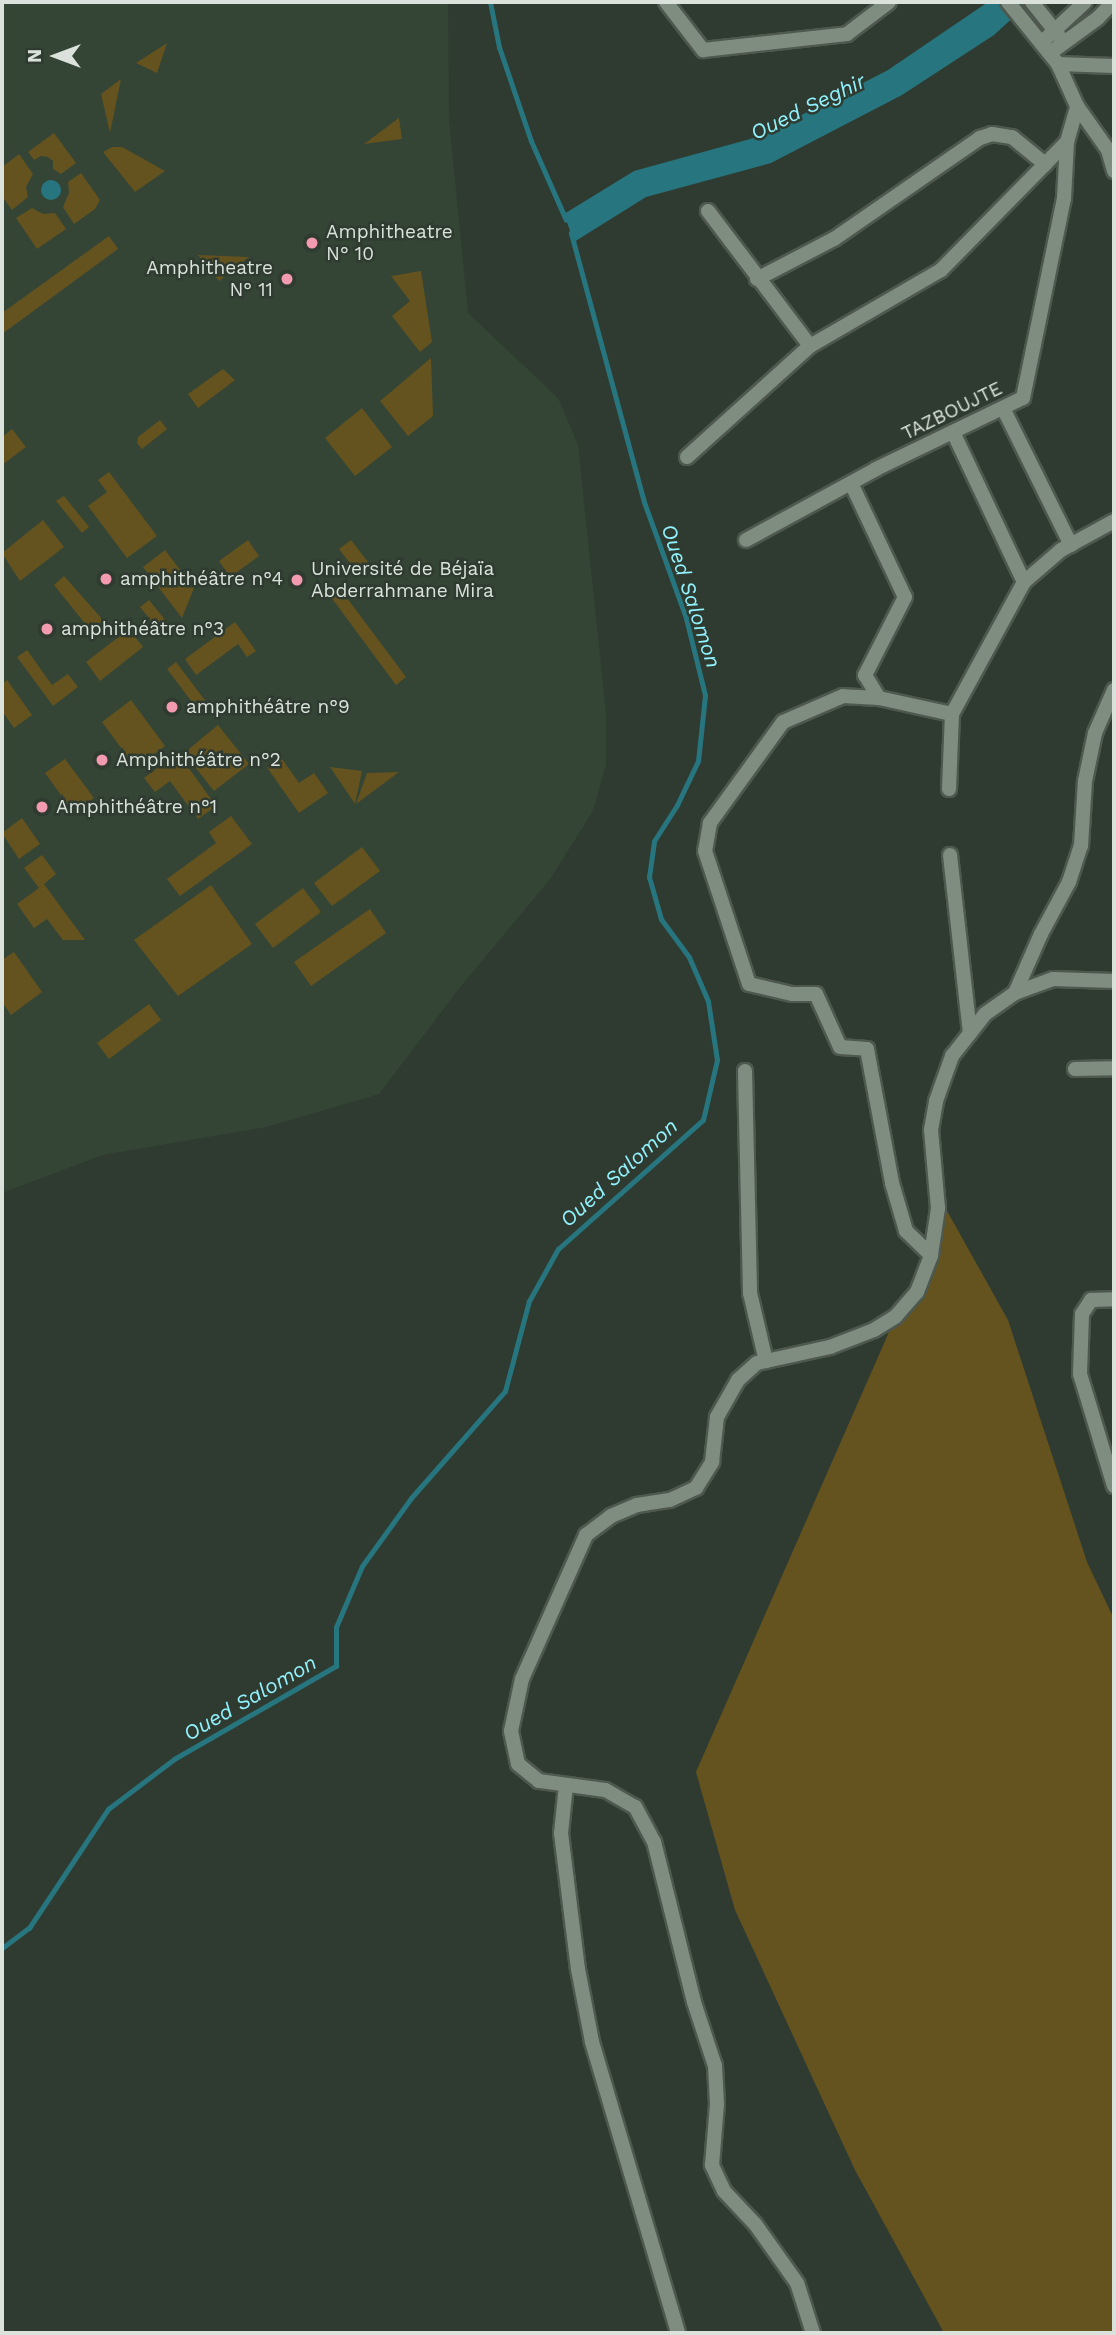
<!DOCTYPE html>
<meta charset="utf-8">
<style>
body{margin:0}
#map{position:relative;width:1116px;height:2335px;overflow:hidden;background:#2f3b30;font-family:"Work Sans",sans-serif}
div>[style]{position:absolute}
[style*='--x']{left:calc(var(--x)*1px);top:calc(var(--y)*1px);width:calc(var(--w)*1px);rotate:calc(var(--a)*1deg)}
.built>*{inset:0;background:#344536}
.green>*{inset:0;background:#64531e}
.water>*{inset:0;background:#27757e}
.round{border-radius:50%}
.stream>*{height:5px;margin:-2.5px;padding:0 2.5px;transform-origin:2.5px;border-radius:2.5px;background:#27757e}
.roads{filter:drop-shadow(2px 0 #4e584f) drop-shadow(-2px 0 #4e584f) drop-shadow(0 2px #4e584f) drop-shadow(0 -2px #4e584f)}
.minor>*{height:14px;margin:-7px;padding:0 7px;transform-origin:7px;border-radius:7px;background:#7f8d80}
.tertiary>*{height:14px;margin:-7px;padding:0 7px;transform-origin:7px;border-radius:7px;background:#7f8d80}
.dots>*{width:19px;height:19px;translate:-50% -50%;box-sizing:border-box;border:4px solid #2f3b30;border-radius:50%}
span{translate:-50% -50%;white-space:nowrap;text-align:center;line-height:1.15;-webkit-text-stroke:5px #2f3b30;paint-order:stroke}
.poi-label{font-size:19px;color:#dae2db}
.left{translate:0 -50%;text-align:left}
.right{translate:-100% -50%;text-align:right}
.street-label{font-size:19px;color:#dae2db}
.water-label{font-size:21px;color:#91f2fe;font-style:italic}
.frame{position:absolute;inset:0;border:4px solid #dae2db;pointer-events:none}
.north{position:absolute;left:21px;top:21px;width:70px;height:70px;-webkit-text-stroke:5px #2f3b30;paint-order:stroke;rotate:270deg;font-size:19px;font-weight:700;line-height:28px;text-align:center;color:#dae2db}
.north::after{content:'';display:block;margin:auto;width:24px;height:32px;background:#dae2db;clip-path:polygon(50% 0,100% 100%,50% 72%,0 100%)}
</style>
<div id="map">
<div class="built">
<div style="clip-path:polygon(2px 2px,448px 2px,449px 120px,468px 313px,558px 398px,578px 445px,606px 714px,606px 764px,593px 811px,550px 879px,461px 986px,379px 1094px,266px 1127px,102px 1155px,2px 1193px)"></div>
</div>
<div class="green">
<div style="clip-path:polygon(167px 43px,157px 73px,136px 63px)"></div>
<div style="clip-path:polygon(121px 79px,110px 133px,101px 94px)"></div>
<div style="clip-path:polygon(399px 118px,402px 139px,364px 144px)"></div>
<div style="clip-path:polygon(54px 133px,76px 163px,61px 174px,53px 169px,53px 161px,48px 157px,41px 156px,34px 160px,28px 152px)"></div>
<div style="clip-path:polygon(112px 147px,122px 147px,165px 171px,135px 192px,103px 152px)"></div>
<div style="clip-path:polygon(19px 154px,33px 174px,26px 187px,28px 197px,12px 210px,2px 196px,2px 167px)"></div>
<div style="clip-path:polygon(81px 173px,100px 200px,95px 209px,74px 224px,63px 207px,69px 193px,68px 182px)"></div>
<div style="clip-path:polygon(32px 208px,43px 214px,55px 213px,66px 229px,37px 249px,16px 218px)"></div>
<div style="clip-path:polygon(109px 236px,118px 249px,2px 334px,2px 313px)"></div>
<div style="clip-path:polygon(198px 255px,249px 257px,219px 281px)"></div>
<div style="clip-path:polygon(421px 271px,432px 342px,420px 352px,392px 316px,410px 301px,391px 276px)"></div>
<div style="clip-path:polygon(431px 358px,433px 416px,408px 436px,380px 401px)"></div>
<div style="clip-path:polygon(223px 369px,235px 380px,198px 408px,188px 394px)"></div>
<div style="clip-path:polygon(362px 408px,392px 447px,355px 476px,325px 438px)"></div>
<div style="clip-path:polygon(160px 420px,167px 429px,142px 449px,137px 443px,138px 437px)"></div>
<div style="clip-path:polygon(12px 429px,26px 447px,2px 465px,2px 437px)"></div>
<div style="clip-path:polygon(109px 472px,157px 536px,127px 558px,88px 506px,107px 492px,98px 480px)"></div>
<div style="clip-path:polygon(64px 496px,89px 527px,82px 533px,56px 501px)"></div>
<div style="clip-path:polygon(43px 520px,64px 547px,20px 581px,2px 553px)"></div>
<div style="clip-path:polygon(248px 540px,259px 556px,230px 577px,219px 561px)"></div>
<div style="clip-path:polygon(351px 540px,368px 562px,356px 571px,339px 549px)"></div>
<div style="clip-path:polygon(165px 550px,194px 588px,182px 618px,143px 567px)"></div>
<div style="clip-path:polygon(64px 576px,103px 620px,91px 631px,54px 585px)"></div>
<div style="clip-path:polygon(338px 586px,406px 677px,396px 685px,328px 593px)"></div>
<div style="clip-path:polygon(149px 600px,171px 627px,162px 634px,140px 607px)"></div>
<div style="clip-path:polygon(235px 622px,256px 651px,247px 657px,238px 644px,196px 675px,185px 659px)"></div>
<div style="clip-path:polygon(129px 629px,143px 647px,100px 681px,86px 662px)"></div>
<div style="clip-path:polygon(27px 650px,52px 685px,68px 674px,78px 687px,53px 706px,17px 657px)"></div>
<div style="clip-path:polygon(176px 662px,210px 707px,201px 714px,167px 669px)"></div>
<div style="clip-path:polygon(7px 680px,32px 715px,14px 728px,2px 711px,2px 684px)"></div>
<div style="clip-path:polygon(131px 700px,165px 746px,136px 768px,102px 722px)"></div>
<div style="clip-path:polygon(218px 725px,249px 764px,214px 791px,184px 753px)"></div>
<div style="clip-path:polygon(178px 753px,216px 806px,198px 819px,170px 781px,155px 792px,144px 778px)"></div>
<div style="clip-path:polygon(280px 756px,299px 783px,314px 773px,328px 793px,299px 813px,266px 766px)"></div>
<div style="clip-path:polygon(65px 759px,94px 798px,74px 813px,45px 773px)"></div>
<div style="clip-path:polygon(330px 767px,362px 771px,355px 804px)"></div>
<div style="clip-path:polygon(399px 772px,356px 804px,367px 773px)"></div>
<div style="clip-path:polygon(231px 816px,252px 844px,180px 896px,167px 879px,216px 843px,209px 832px)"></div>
<div style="clip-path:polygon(22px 818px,40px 844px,19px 859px,2px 833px)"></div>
<div style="clip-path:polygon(362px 847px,380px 871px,332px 906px,314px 883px)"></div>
<div style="clip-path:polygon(42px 855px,56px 874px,44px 884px,85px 940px,63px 940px,47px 919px,34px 928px,17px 904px,39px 888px,24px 868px)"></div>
<div style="clip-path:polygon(211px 885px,252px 944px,178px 996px,134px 940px)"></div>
<div style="clip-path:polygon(303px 888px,321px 912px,273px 948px,255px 924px)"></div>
<div style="clip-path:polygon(370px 909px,386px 933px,311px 986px,294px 962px)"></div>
<div style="clip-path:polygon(14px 952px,42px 992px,11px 1015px,2px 1002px,2px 960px)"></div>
<div style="clip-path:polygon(149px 1004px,161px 1020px,109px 1059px,97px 1043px)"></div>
<div style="clip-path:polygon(937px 1193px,1008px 1320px,1087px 1562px,1114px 1619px,1114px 2333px,944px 2333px,855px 2170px,735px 1910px,696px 1772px,896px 1316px,917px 1292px)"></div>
</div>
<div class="water">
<div style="clip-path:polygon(988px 2px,1030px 2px,994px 35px,902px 95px,771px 163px,646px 197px,574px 242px,564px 214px,634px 171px,761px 136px,888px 70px)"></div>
<div class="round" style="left:41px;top:180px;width:20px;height:20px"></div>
</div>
<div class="stream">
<div style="--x:490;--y:2;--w:46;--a:78.7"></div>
<div style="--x:499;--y:47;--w:99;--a:71.2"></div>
<div style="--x:531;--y:141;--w:86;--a:66.1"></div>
<div style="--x:2;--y:1948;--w:34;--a:-37"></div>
<div style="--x:29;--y:1928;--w:143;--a:-56.4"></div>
<div style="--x:108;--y:1809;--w:83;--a:-37.1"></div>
<div style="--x:174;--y:1759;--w:187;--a:-29.9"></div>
<div style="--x:336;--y:1666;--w:39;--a:-90"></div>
<div style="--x:336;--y:1627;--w:66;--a:-66.9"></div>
<div style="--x:362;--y:1566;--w:84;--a:-54.2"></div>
<div style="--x:411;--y:1498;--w:142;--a:-48.7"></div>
<div style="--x:505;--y:1391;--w:93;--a:-75.1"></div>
<div style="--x:529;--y:1301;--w:60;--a:-60.9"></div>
<div style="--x:558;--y:1249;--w:194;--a:-41.7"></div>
<div style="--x:703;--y:1120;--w:62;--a:-76.9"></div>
<div style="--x:717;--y:1060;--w:60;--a:-98.7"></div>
<div style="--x:708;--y:1001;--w:48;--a:-113.4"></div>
<div style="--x:689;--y:957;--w:47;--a:-126.4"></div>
<div style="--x:661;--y:919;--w:44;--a:-105.9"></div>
<div style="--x:649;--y:877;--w:36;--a:-82"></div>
<div style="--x:654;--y:841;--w:43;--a:-57.4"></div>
<div style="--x:677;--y:805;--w:49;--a:-64.5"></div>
<div style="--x:698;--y:761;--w:66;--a:-83.9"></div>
<div style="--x:705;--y:695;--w:79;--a:-103.9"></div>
<div style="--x:686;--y:618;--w:123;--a:-109.9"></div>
<div style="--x:644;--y:502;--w:279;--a:-105.2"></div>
</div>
<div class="roads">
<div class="minor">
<div style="--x:666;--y:2;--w:61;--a:52.4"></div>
<div style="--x:703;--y:50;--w:145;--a:-6.3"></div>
<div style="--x:847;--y:34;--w:53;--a:-37.3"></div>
<div style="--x:708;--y:211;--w:169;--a:52.9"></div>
<div style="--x:757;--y:279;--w:87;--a:-27.5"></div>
<div style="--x:834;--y:239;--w:178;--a:-34.7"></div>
<div style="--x:980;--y:138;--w:13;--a:-18"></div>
<div style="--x:992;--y:134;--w:20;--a:9"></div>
<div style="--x:1012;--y:137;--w:43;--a:39.3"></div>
<div style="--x:1003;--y:408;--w:153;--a:63.6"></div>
<div style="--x:953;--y:432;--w:166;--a:64.7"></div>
<div style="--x:687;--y:457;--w:166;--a:-42.1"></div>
<div style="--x:810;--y:346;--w:151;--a:-30.1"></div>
<div style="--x:941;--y:270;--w:180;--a:-45.5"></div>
<div style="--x:851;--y:483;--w:126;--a:64.7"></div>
<div style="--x:905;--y:597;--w:88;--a:117.1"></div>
<div style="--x:865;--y:675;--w:27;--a:59"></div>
<div style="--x:879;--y:698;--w:75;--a:12.4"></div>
<div style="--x:746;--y:540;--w:148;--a:-28.6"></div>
<div style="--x:876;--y:469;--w:163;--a:-25.8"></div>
<div style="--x:1023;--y:398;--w:204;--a:-78.4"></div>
<div style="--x:1064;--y:198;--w:56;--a:-86.9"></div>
<div style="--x:1067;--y:142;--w:37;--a:-74"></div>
<div style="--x:879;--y:698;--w:36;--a:-177"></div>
<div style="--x:843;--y:696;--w:65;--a:156.6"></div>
<div style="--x:783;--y:722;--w:125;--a:125.9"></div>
<div style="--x:710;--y:823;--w:28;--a:100"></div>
<div style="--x:705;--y:851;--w:140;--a:71.7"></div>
<div style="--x:749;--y:984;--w:44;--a:13.1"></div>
<div style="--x:792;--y:994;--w:24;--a:0"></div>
<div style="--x:816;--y:994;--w:58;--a:65.6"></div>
<div style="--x:840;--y:1047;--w:27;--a:4"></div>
<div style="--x:867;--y:1049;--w:136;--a:79.4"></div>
<div style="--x:892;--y:1183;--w:50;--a:73.7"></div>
<div style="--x:906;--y:1231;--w:35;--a:44"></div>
<div style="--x:949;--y:789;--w:75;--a:-87.7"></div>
<div style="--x:952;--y:714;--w:150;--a:-61.4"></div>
<div style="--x:1024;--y:582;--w:49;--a:-40.9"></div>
<div style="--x:1061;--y:550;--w:60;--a:-28.7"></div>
<div style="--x:950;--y:855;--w:179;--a:83.6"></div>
<div style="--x:1015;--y:993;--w:64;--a:-66.2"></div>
<div style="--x:1041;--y:934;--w:59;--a:-61.7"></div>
<div style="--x:1069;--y:882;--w:38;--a:-72"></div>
<div style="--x:1081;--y:846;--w:65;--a:-86.5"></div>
<div style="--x:1085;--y:781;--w:49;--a:-78.2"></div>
<div style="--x:1095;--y:733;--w:47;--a:-66.2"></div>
<div style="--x:1075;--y:1069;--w:39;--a:-1"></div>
<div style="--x:745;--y:1071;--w:222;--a:88.7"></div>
<div style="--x:750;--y:1293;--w:70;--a:76.8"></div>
<div style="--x:1114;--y:1486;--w:117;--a:-106.9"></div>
<div style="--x:1080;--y:1374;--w:60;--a:-88.1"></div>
<div style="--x:1082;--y:1314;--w:17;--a:-57"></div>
<div style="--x:1091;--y:1300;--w:23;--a:-2"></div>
<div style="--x:566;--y:1785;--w:48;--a:95.9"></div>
<div style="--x:561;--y:1833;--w:137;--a:82.9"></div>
<div style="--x:578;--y:1969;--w:74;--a:79.1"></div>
<div style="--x:592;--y:2042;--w:303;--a:73.5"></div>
<div style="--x:813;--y:2333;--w:52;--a:-107.7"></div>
<div style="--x:797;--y:2283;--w:72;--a:-125.4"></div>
<div style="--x:755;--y:2224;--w:45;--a:-133.2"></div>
<div style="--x:724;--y:2191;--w:29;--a:-115"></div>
<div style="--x:712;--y:2165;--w:61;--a:-85.3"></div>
<div style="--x:717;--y:2104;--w:38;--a:-93"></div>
<div style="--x:715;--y:2066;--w:67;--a:-108.2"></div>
<div style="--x:694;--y:2002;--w:165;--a:-104"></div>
<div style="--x:654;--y:1842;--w:40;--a:-118"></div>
<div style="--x:635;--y:1807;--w:34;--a:-150"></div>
<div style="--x:605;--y:1790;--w:67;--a:-172.2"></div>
<div style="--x:539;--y:1781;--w:27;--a:-141"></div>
<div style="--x:518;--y:1764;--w:34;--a:-102"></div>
<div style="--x:511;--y:1731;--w:53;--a:-78.1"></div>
<div style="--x:522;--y:1679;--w:158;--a:-66"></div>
<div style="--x:586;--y:1535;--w:31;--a:-37"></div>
<div style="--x:611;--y:1516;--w:28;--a:-23"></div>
<div style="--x:637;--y:1505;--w:33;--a:-9"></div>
<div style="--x:670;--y:1500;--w:29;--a:-25"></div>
<div style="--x:696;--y:1488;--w:31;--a:-58"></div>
<div style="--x:712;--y:1462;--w:45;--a:-83.7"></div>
<div style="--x:717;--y:1417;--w:43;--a:-60.4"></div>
<div style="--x:738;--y:1380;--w:25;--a:-42"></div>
<div style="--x:757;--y:1363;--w:75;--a:-12.4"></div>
<div style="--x:830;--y:1347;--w:47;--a:-21.1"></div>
<div style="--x:874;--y:1330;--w:26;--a:-32"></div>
<div style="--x:896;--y:1316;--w:32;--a:-49"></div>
<div style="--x:917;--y:1292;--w:40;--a:-69"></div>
<div style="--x:931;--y:1255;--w:48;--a:-81.5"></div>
<div style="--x:938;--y:1208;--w:78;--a:-95.1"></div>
<div style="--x:931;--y:1130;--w:29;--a:-80"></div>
<div style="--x:936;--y:1101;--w:48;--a:-70.4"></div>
<div style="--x:952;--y:1056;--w:53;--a:-51.8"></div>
<div style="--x:985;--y:1014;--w:37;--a:-35"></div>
<div style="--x:1015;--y:993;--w:40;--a:-20.2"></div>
<div style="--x:1053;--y:979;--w:61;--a:1.9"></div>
</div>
<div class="tertiary">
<div style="--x:1008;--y:2;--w:80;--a:51.1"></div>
<div style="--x:1058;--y:64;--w:46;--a:65.7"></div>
<div style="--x:1077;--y:106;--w:54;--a:54.8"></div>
<div style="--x:1108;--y:150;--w:22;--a:74"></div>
<div style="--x:1032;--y:2;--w:43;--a:51.5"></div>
<div style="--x:1041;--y:43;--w:60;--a:-43"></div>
<div style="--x:1050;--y:53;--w:59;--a:-36.1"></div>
<div style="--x:1098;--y:18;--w:22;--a:-47"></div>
<div style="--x:1058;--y:64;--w:56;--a:2"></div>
</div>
</div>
<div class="dots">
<div style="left:312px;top:243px;background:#f29ab0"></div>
<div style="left:287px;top:279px;background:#f29ab0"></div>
<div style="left:106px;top:579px;background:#f29ab0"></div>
<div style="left:297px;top:580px;background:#f29ab0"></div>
<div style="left:47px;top:629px;background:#f29ab0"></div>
<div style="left:172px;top:707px;background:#f29ab0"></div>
<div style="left:102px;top:760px;background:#f29ab0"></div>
<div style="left:42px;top:807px;background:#f29ab0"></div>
</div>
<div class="poi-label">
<span class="left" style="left:326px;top:243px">Amphitheatre<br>N° 10</span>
<span class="right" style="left:273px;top:279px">Amphitheatre<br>N° 11</span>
<span class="left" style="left:311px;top:580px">Université de Béjaïa<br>Abderrahmane Mira</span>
<span class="left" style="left:120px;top:579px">amphithéâtre n°4</span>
<span class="left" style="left:61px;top:629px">amphithéâtre n°3</span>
<span class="left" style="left:186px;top:707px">amphithéâtre n°9</span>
<span class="left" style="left:116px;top:760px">Amphithéâtre n°2</span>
<span class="left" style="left:56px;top:807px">Amphithéâtre n°1</span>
</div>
<div class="street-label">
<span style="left:952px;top:411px;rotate:-26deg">TAZBOUJTE</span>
</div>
<div class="water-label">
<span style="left:808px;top:107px;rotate:-26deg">Oued Seghir</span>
<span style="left:691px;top:596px;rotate:72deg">Oued Salomon</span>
<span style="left:619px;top:1173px;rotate:-42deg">Oued Salomon</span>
<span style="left:250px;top:1698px;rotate:-30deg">Oued Salomon</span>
</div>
<div class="frame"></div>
<div class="north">N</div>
</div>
